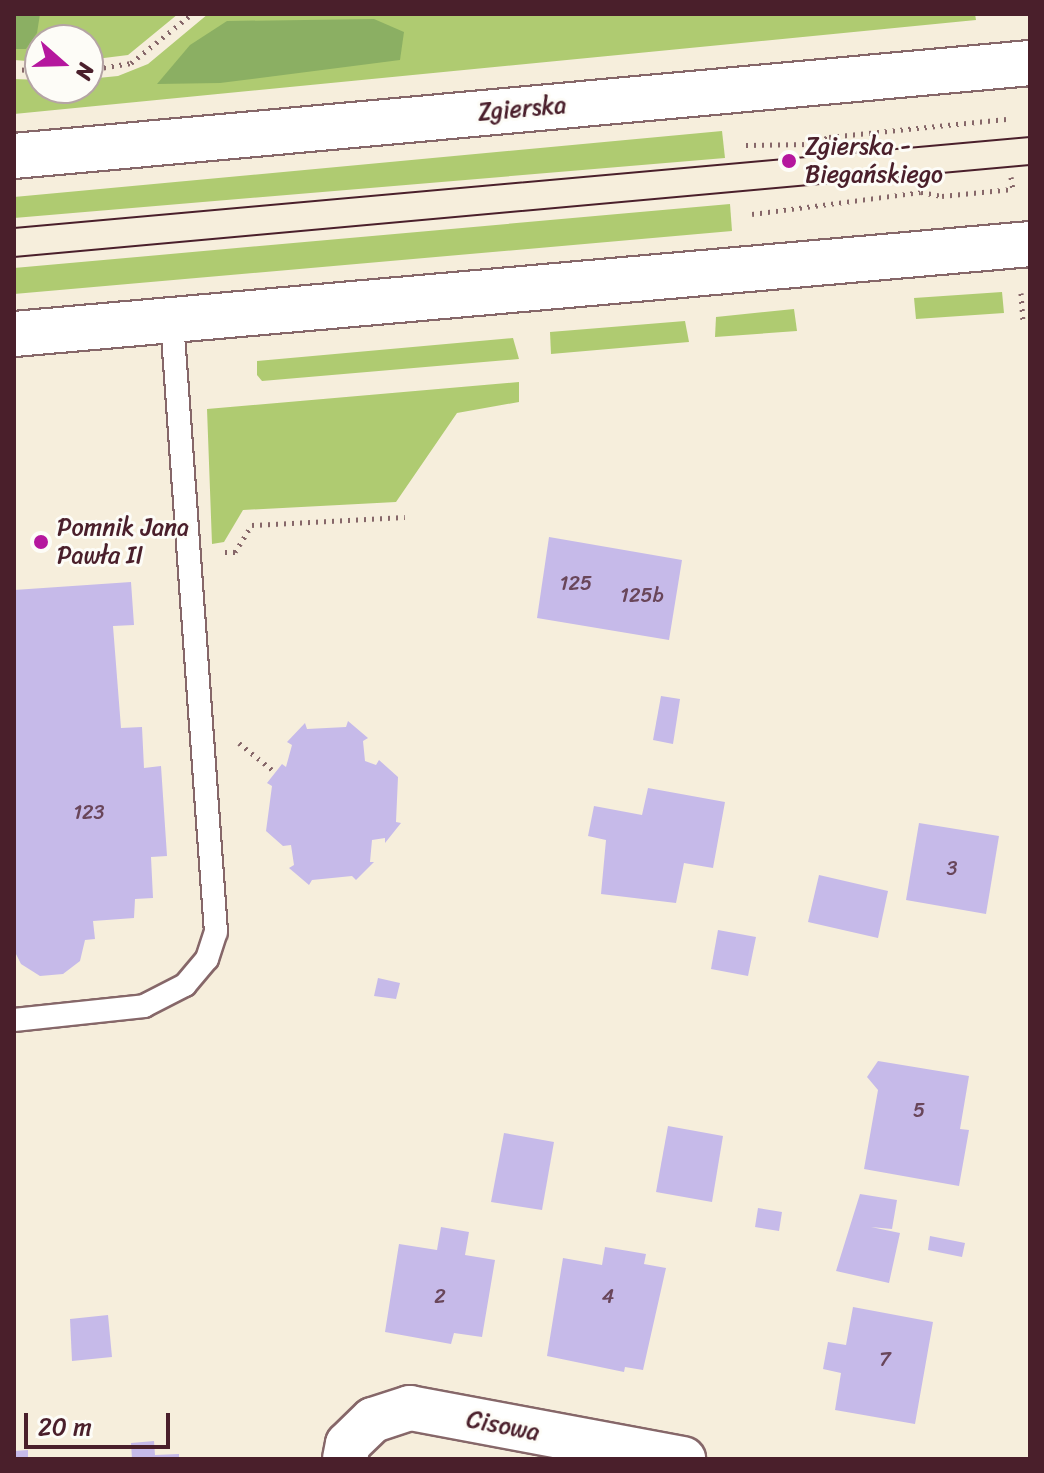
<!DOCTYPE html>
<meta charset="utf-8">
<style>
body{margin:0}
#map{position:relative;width:1044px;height:1473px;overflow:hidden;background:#f6eedc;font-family:Sriracha,sans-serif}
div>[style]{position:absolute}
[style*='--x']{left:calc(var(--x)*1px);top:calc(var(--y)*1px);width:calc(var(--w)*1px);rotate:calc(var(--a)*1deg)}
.green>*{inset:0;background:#afcb71}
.forest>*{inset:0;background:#8baf63}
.building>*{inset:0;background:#c6bae9}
.path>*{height:5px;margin-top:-2.5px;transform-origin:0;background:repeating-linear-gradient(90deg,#866769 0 2px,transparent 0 8px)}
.roads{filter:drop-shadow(2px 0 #866769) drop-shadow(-2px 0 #866769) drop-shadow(0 2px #866769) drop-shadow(0 -2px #866769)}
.lane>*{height:22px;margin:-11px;padding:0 11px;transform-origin:11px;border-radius:11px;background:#fff}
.street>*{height:44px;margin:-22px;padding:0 22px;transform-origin:22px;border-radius:22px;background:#fff}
.secondary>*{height:44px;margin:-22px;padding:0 22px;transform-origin:22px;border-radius:22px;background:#fff}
.tram>*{height:2px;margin:-1px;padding:0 1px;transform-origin:1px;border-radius:1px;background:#4a1f2b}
.dots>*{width:22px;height:22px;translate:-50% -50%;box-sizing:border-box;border:4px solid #fdfcf7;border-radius:50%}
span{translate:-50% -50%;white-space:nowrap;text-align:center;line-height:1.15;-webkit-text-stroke:6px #fdfcf7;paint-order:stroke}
.number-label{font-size:20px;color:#69465a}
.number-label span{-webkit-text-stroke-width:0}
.street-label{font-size:24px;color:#4a1f2b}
.poi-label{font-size:24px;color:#4a1f2b}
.left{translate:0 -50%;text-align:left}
.frame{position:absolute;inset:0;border:16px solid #4a1f2b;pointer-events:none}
.north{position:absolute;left:24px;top:24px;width:80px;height:80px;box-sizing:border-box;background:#fdfcf7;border:2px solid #b5a4a5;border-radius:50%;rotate:110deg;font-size:22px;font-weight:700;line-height:32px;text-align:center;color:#4a1f2b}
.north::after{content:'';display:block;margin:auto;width:28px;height:36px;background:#b5179e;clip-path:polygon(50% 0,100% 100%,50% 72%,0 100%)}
.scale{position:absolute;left:24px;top:1413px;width:146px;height:36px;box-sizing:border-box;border:4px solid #4a1f2b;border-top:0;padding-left:10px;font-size:24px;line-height:28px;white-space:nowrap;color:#4a1f2b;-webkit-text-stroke:6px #fdfcf7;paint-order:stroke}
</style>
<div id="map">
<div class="green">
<div style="clip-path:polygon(14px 14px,178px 14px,128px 55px,88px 60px,88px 40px,40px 40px,40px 62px,14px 60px)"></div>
<div style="clip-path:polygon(208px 14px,975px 14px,976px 20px,14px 114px,14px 79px,40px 80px,40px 88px,88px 88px,88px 79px,118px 76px,148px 64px)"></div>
<div style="clip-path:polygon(722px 131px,725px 158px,14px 218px,14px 197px)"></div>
<div style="clip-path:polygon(730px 204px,732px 231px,14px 294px,14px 268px)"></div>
<div style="clip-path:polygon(1002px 292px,1004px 313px,916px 319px,914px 298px)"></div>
<div style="clip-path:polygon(794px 309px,797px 331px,715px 337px,716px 317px)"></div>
<div style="clip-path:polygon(685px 321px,689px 342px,551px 354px,550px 332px)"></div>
<div style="clip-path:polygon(513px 338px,519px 359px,262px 381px,257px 375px,257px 361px)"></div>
<div style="clip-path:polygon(519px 382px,519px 402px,457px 413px,396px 502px,243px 510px,224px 542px,212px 544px,207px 409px)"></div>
</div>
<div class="forest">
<div style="clip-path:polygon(14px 14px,40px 14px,37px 33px,26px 49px,14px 49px)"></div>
<div style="clip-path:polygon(374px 19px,404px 32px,400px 60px,220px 83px,157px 84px,190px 45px,227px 21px)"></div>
</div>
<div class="building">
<div style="clip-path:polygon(549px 537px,682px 560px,669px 640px,537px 618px)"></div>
<div style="clip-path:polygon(131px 582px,134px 625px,113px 626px,121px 728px,142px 727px,144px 768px,161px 766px,167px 856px,151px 857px,153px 898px,135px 899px,134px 918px,93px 921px,95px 939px,85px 940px,80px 961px,63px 974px,40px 976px,21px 964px,14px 950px,14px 590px)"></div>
<div style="clip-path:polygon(661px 696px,680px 699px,673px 744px,653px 740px)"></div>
<div style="clip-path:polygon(348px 721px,368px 738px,363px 741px,365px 761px,376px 765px,379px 760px,398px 777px,396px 822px,401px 823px,385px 843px,385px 838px,372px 840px,370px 862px,374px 862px,356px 880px,352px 876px,312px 880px,309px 885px,289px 868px,294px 865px,291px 845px,283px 846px,266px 831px,272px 786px,267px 783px,282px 764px,286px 767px,292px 745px,287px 742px,305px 723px,307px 729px,346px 727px)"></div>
<div style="clip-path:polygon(648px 788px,725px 802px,713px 868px,684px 863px,676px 903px,601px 894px,606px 840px,588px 836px,594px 806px,642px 815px)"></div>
<div style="clip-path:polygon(919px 823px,999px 836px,986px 914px,906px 900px)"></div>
<div style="clip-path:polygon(819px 875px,888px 891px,878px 938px,808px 922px)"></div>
<div style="clip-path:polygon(718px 930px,756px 937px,748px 976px,711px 969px)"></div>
<div style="clip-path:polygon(378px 978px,400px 983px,396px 999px,374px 996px)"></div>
<div style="clip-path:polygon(878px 1061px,969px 1076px,960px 1129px,969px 1130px,959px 1186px,864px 1169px,878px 1090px,867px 1077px)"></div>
<div style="clip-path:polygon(668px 1126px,723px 1136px,712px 1202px,656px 1192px)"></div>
<div style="clip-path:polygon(504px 1133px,554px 1142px,542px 1210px,491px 1202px)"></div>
<div style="clip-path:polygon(860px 1194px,897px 1200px,892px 1229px,871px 1227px,900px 1233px,889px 1283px,836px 1271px)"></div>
<div style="clip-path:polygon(758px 1208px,782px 1212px,779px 1231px,755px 1227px)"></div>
<div style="clip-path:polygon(441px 1227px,469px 1232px,465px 1255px,495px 1260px,482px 1337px,454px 1333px,451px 1344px,385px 1332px,399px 1244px,437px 1250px)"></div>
<div style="clip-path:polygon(930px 1236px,965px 1243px,962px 1257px,928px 1250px)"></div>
<div style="clip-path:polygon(605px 1247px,646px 1254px,644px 1264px,666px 1268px,643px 1370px,625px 1367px,624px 1372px,547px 1356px,563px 1258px,602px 1265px)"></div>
<div style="clip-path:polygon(853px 1307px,933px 1322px,915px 1424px,835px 1410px,841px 1373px,823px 1369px,828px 1342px,846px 1345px)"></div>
<div style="clip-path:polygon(108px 1315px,112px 1357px,72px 1361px,70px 1319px)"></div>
<div style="clip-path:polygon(154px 1441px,155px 1455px,179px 1454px,179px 1459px,132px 1459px,131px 1443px)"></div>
<div style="clip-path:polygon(28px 1450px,28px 1459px,14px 1459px,14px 1451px)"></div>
</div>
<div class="path">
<div style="--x:14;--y:69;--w:26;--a:4"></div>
<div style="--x:88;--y:70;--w:44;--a:-9.2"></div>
<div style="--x:131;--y:63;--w:78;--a:-38.8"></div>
<div style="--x:746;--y:145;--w:64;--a:-0.9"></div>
<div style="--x:810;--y:144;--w:20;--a:-20"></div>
<div style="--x:829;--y:137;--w:178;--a:-5.8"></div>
<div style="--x:1011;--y:177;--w:13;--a:81"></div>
<div style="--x:752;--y:214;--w:170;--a:-7.4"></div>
<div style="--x:921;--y:192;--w:21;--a:11"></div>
<div style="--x:942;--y:196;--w:71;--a:-5.6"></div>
<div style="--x:1021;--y:293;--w:31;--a:86"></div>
<div style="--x:225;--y:552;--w:10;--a:0"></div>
<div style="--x:235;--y:552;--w:32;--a:-58"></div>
<div style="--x:252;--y:525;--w:153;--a:-3"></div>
<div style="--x:239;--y:743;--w:46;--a:38.9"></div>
</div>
<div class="roads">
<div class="lane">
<div style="--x:14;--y:1020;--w:131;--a:-6.1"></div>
<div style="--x:144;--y:1006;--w:46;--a:-27.1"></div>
<div style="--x:185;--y:985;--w:34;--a:-50"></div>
<div style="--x:207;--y:959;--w:28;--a:-72"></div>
<div style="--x:216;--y:932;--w:613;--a:-94.12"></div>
</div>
<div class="street">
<div style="--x:345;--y:1459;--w:15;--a:-79"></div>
<div style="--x:348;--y:1444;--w:35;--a:-44"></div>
<div style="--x:373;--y:1420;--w:39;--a:-18"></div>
<div style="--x:410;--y:1408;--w:278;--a:10.6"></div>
</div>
<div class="secondary">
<div style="--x:14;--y:156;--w:1020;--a:-5.23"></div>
<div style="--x:14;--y:334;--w:1020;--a:-5.06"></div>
</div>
</div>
<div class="tram">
<div style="--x:14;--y:228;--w:1020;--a:-5.12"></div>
<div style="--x:14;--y:257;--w:1020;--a:-5.17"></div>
</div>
<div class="dots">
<div style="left:789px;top:161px;background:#b5179e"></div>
<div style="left:41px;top:542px;background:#b5179e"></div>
</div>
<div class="number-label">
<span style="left:576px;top:583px">125</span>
<span style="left:642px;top:595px">125b</span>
<span style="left:89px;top:812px">123</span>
<span style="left:952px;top:868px">3</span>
<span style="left:919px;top:1110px">5</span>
<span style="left:440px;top:1296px">2</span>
<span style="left:608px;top:1296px">4</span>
<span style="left:885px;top:1359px">7</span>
</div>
<div class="street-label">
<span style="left:522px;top:109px;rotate:-5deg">Zgierska</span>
<span style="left:503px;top:1426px;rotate:11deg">Cisowa</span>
</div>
<div class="poi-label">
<span class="left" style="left:805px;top:161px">Zgierska -<br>Biegańskiego</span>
<span class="left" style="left:57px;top:542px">Pomnik Jana<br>Pawła II</span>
</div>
<div class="frame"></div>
<div class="north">N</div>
<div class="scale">20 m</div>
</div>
